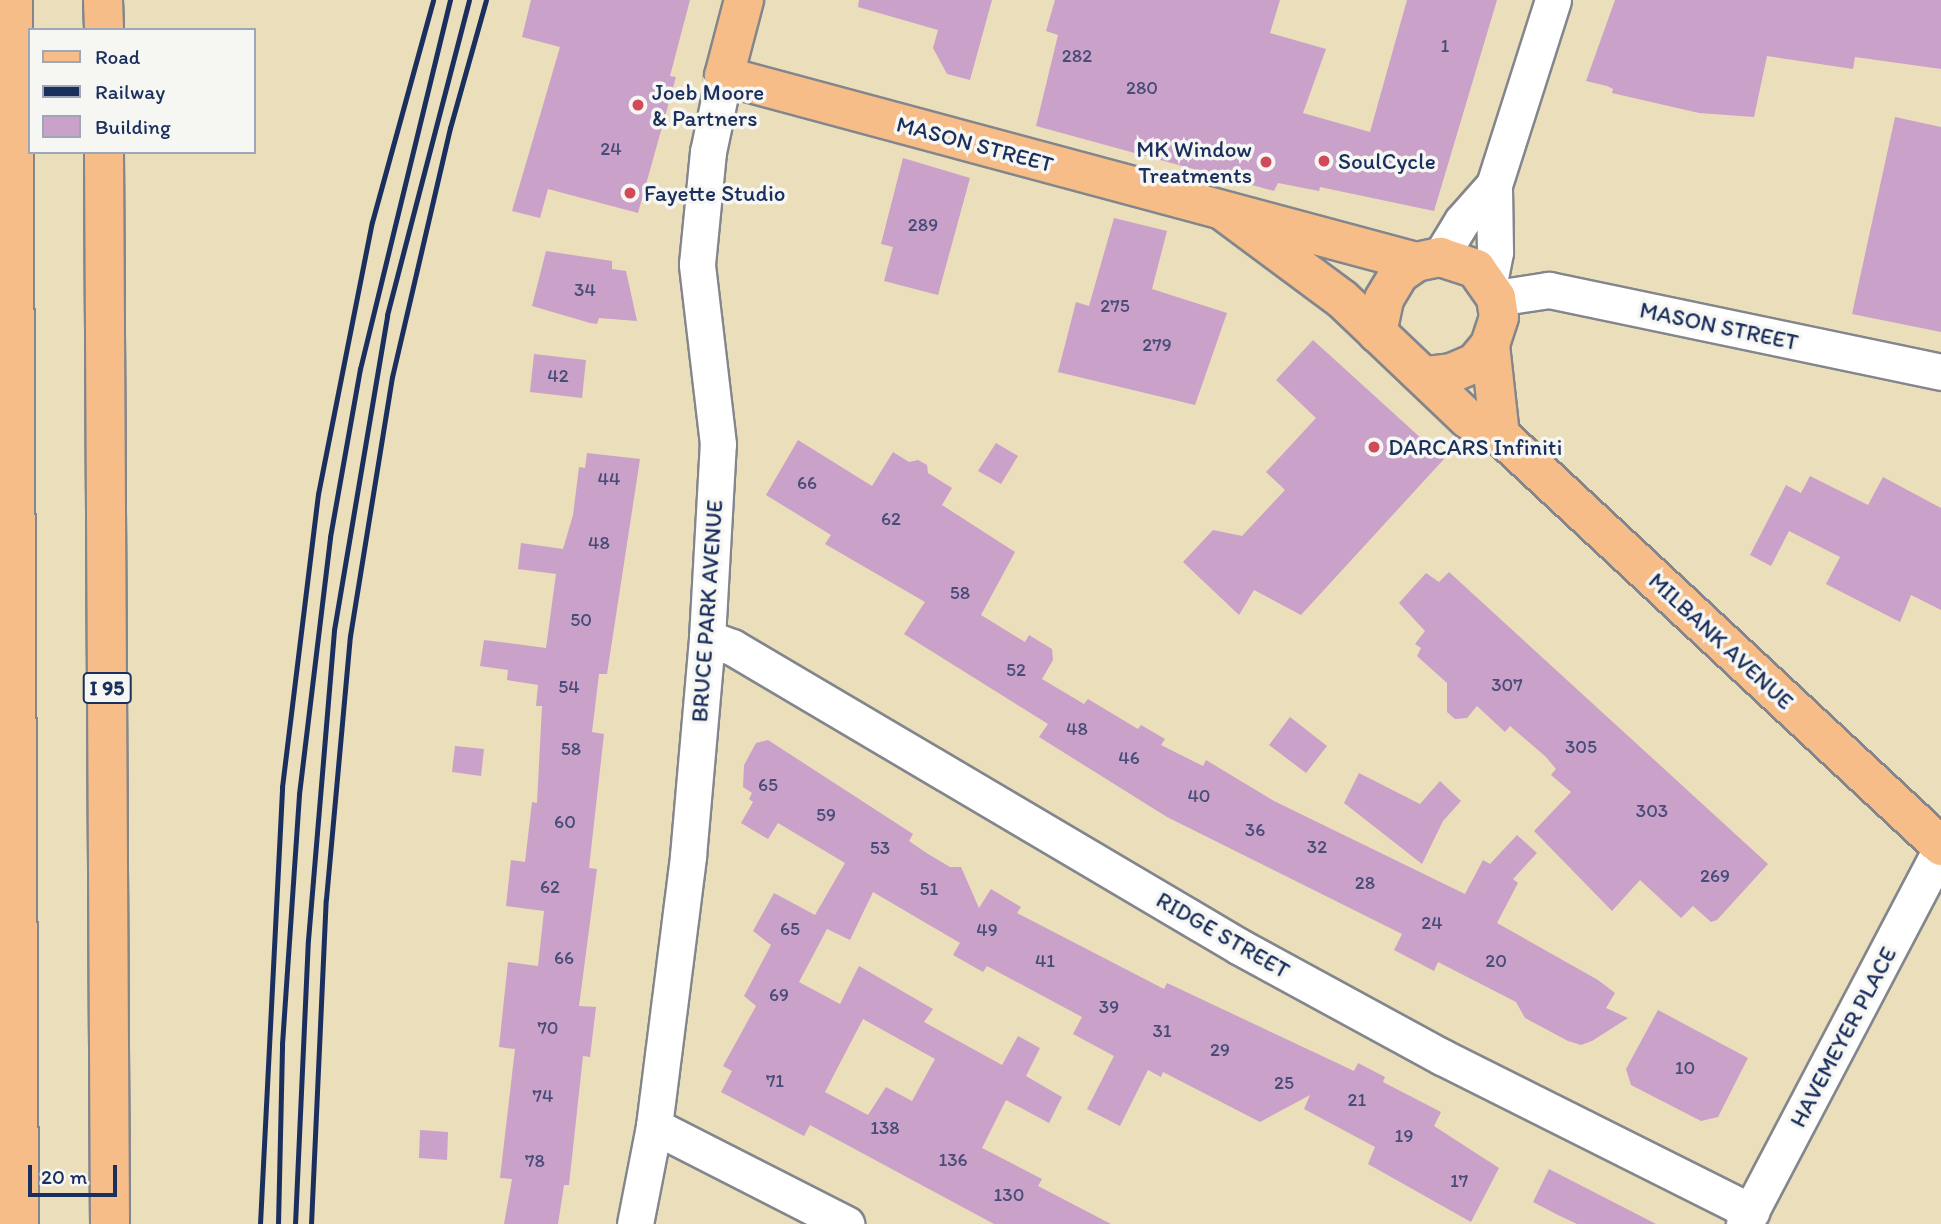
<!DOCTYPE html>
<style>
body{margin:0}
#map{position:relative;width:1941px;height:1224px;overflow:hidden;background:#ebdebb;font-family:Itim,sans-serif}
div>[style]{position:absolute}
[style*='--x']{left:calc(var(--x)*1px);top:calc(var(--y)*1px);width:calc(var(--w)*1px);rotate:calc(var(--a)*1deg)}
.building>*{inset:0;background:#caa1c9}
.roads{filter:drop-shadow(2px 0 #83868c) drop-shadow(-2px 0 #83868c) drop-shadow(0 2px #83868c) drop-shadow(0 -2px #83868c)}
.minor>*{height:35px;margin:-17.5px;padding:0 17.5px;transform-origin:17.5px;border-radius:17.5px;background:#fff}
.major>*{height:38px;margin:-19px;padding:0 19px;transform-origin:19px;border-radius:19px;background:#f7bd88}
.highway>*{height:38px;margin:-19px;padding:0 19px;transform-origin:19px;border-radius:19px;background:#f7bd88}
.rail>*{height:5px;margin:-2.5px;padding:0 2.5px;transform-origin:2.5px;border-radius:2.5px;background:#1b2f5e}
.dots>*{width:19px;height:19px;translate:-50% -50%;box-sizing:border-box;border:4px solid #f6f6f2;border-radius:50%}
span{translate:-50% -50%;white-space:nowrap;text-align:center;line-height:1.15;-webkit-text-stroke:7px #f6f6f2;paint-order:stroke}
.number-label{font-size:19px;color:#474c79}
.number-label span{-webkit-text-stroke-width:0}
.shield-label span{padding:2px 5px;background:#f6f6f2;border:2px solid;border-radius:5px;-webkit-text-stroke-width:0}
.shield-label{font-size:21px;color:#1b2f5e;font-weight:700}
.poi-label{font-size:23px;color:#1b2f5e}
.left{translate:0 -50%;text-align:left}
.right{translate:-100% -50%;text-align:right}
.street-label{font-size:23px;color:#1b2f5e}
.legend{position:absolute;left:28px;top:28px;width:228px;height:126px;box-sizing:border-box;background:#f6f6f2;border:2px solid #9ea6b7;margin:0;padding:9px 12px;list-style:none;font-size:21px;color:#1b2f5e}
.legend li{display:flex;align-items:center;gap:14px;height:35px}
.legend b{width:35px;border:2px solid #9ea6b7}
.scale{position:absolute;left:28px;top:1165px;width:89px;height:32px;box-sizing:border-box;border:4px solid #1b2f5e;border-top:0;padding-left:9px;font-size:21px;line-height:24px;white-space:nowrap;color:#1b2f5e;-webkit-text-stroke:5px #f6f6f2;paint-order:stroke}
</style>
<div id="map">
<div class="building">
<div style="clip-path:polygon(531px 0,690px 0,670px 76px,676px 77px,638px 213px,548px 189px,540px 218px,512px 211px,560px 47px,522px 37px)"></div>
<div style="clip-path:polygon(859px 0,992px 0,970px 80px,947px 74px,933px 48px,938px 30px,858px 7px)"></div>
<div style="clip-path:polygon(1055px 0,1280px 0,1270px 33px,1326px 49px,1303px 113px,1370px 132px,1407px 0,1497px 0,1434px 211px,1320px 187px,1319px 191px,1278px 183px,1274px 191px,1036px 126px,1058px 35px,1046px 31px)"></div>
<div style="clip-path:polygon(1615px 0,1941px 0,1941px 69px,1855px 57px,1853px 69px,1767px 56px,1754px 117px,1699px 113px,1612px 93px,1613px 89px,1607px 86px,1586px 81px)"></div>
<div style="clip-path:polygon(1895px 117px,1941px 127px,1941px 332px,1852px 314px)"></div>
<div style="clip-path:polygon(903px 158px,970px 178px,938px 295px,884px 281px,893px 247px,881px 244px)"></div>
<div style="clip-path:polygon(1114px 218px,1167px 231px,1152px 289px,1227px 313px,1195px 405px,1058px 372px,1076px 302px,1089px 306px)"></div>
<div style="clip-path:polygon(546px 251px,612px 261px,612px 269px,626px 271px,637px 321px,599px 318px,597px 324px,590px 323px,532px 306px)"></div>
<div style="clip-path:polygon(1313px 340px,1444px 459px,1301px 615px,1254px 590px,1239px 615px,1183px 562px,1213px 530px,1242px 536px,1285px 490px,1266px 472px,1316px 418px,1276px 380px)"></div>
<div style="clip-path:polygon(534px 354px,586px 360px,582px 398px,530px 392px)"></div>
<div style="clip-path:polygon(798px 440px,872px 486px,893px 452px,909px 462px,918px 460px,927px 465px,928px 473px,952px 488px,942px 505px,1015px 552px,981px 615px,1025px 642px,1029px 635px,1052px 649px,1053px 660px,1042px 679px,1084px 704px,1088px 699px,1138px 729px,1141px 725px,1165px 739px,1161px 745px,1203px 766px,1206px 760px,1274px 801px,1465px 894px,1483px 860px,1490px 864px,1517px 835px,1537px 853px,1513px 879px,1518px 883px,1497px 923px,1598px 980px,1615px 993px,1606px 1008px,1628px 1018px,1592px 1041px,1581px 1045px,1568px 1041px,1525px 1018px,1516px 1002px,1438px 962px,1434px 971px,1394px 950px,1402px 934px,1167px 817px,1039px 737px,1048px 724px,904px 634px,925px 602px,825px 544px,831px 535px,766px 495px)"></div>
<div style="clip-path:polygon(996px 443px,1018px 456px,1001px 484px,978px 471px)"></div>
<div style="clip-path:polygon(587px 453px,640px 459px,607px 674px,599px 674px,592px 732px,604px 734px,589px 868px,597px 869px,579px 1006px,596px 1007px,590px 1057px,583px 1056px,569px 1185px,564px 1185px,558px 1224px,504px 1224px,512px 1179px,500px 1178px,515px 1049px,499px 1047px,508px 962px,538px 966px,544px 911px,506px 906px,511px 860px,525px 862px,532px 802px,537px 803px,542px 706px,536px 706px,538px 685px,507px 680px,508px 670px,480px 666px,484px 640px,546px 648px,556px 574px,518px 569px,521px 543px,563px 549px,573px 515px,579px 467px,585px 468px)"></div>
<div style="clip-path:polygon(1810px 476px,1868px 505px,1883px 477px,1941px 508px,1941px 610px,1911px 595px,1900px 622px,1826px 584px,1840px 557px,1789px 531px,1771px 566px,1750px 555px,1786px 485px,1801px 493px)"></div>
<div style="clip-path:polygon(1449px 572px,1768px 864px,1717px 920px,1711px 922px,1693px 906px,1681px 918px,1640px 880px,1612px 911px,1534px 831px,1571px 792px,1551px 775px,1556px 769px,1546px 757px,1510px 726px,1505px 732px,1477px 706px,1467px 718px,1455px 719px,1447px 712px,1447px 683px,1417px 656px,1421px 648px,1415px 644px,1425px 631px,1399px 603px,1426px 573px,1439px 582px)"></div>
<div style="clip-path:polygon(1290px 717px,1327px 746px,1306px 773px,1269px 745px)"></div>
<div style="clip-path:polygon(evenodd,768px 740px,913px 834px,909px 841px,928px 854px,950px 867px,961px 867px,979px 908px,991px 889px,1021px 907px,1017px 913px,1164px 989px,1167px 983px,1354px 1071px,1358px 1063px,1385px 1077px,1383px 1082px,1441px 1112px,1434px 1126px,1499px 1168px,1471px 1222px,1368px 1164px,1375px 1147px,1304px 1109px,1310px 1095px,1260px 1122px,1163px 1072px,1161px 1077px,1148px 1070px,1120px 1126px,1087px 1109px,1114px 1056px,1073px 1034px,1082px 1017px,987px 966px,983px 972px,953px 955px,960px 943px,873px 892px,850px 940px,827px 929px,799px 982px,840px 1004px,859px 966px,933px 1009px,924px 1022px,1002px 1065px,1018px 1036px,1040px 1048px,1026px 1076px,1062px 1097px,1049px 1123px,1006px 1100px,982px 1148px,1042px 1179px,1038px 1186px,1111px 1224px,994px 1224px,810px 1125px,804px 1136px,721px 1092px,732px 1071px,723px 1066px,756px 1006px,744px 996px,771px 945px,753px 931px,774px 893px,815px 915px,845px 863px,778px 823px,768px 839px,741px 823px,753px 802px,749px 799px,752px 793px,743px 787px,744px 765px,756px 743px,768px 740px,863px 1019px,935px 1059px,912px 1101px,886px 1087px,868px 1115px,825px 1092px,863px 1019px)"></div>
<div style="clip-path:polygon(455px 746px,484px 749px,481px 776px,452px 772px)"></div>
<div style="clip-path:polygon(1359px 773px,1420px 804px,1440px 781px,1461px 801px,1443px 821px,1422px 864px,1344px 803px)"></div>
<div style="clip-path:polygon(1658px 1010px,1748px 1058px,1718px 1117px,1701px 1121px,1631px 1085px,1626px 1069px)"></div>
<div style="clip-path:polygon(420px 1130px,448px 1132px,447px 1160px,419px 1158px)"></div>
<div style="clip-path:polygon(1549px 1169px,1656px 1224px,1577px 1224px,1558px 1215px,1533px 1202px)"></div>
</div>
<div class="roads">
<div class="minor">
<div style="--x:1440;--y:257;--w:42;--a:-58.6"></div>
<div style="--x:1462;--y:221;--w:48;--a:-48.4"></div>
<div style="--x:1489;--y:283;--w:32;--a:-79"></div>
<div style="--x:1495;--y:252;--w:67;--a:-90.9"></div>
<div style="--x:1494;--y:185;--w:194;--a:-72.3"></div>
<div style="--x:1496;--y:298;--w:54;--a:-8.6"></div>
<div style="--x:1549;--y:290;--w:400;--a:11.8"></div>
<div style="--x:707;--y:638;--w:27;--a:20"></div>
<div style="--x:732;--y:647;--w:590;--a:30.56"></div>
<div style="--x:1240;--y:947;--w:230;--a:28.6"></div>
<div style="--x:1442;--y:1057;--w:346;--a:26.6"></div>
<div style="--x:654;--y:1126;--w:216;--a:27"></div>
<div style="--x:635;--y:1224;--w:100;--a:-79"></div>
<div style="--x:654;--y:1126;--w:272;--a:-82.8"></div>
<div style="--x:688;--y:856;--w:219;--a:-85"></div>
<div style="--x:707;--y:638;--w:194;--a:-86.8"></div>
<div style="--x:718;--y:444;--w:181;--a:-96.7"></div>
<div style="--x:697;--y:264;--w:113;--a:-84.4"></div>
<div style="--x:708;--y:152;--w:78;--a:-78.1"></div>
<div style="--x:1744;--y:1224;--w:424;--a:-62.3"></div>
</div>
<div class="major">
<div style="--x:744;--y:0;--w:79;--a:104.7"></div>
<div style="--x:724;--y:76;--w:717;--a:15.04"></div>
<div style="--x:1226;--y:213;--w:144;--a:36.6"></div>
<div style="--x:1342;--y:299;--w:174;--a:43.6"></div>
<div style="--x:1468;--y:419;--w:36;--a:27"></div>
<div style="--x:1500;--y:435;--w:603;--a:42.98"></div>
<div style="--x:1377;--y:333;--w:35;--a:-78"></div>
<div style="--x:1384;--y:299;--w:29;--a:-59"></div>
<div style="--x:1399;--y:274;--w:21;--a:-35"></div>
<div style="--x:1416;--y:262;--w:25;--a:-12"></div>
<div style="--x:1440;--y:257;--w:38;--a:18"></div>
<div style="--x:1476;--y:269;--w:35;--a:55"></div>
<div style="--x:1496;--y:298;--w:19;--a:81"></div>
<div style="--x:1499;--y:317;--w:29;--a:108"></div>
<div style="--x:1490;--y:345;--w:23;--a:130"></div>
<div style="--x:1475;--y:363;--w:26;--a:157"></div>
<div style="--x:1451;--y:373;--w:26;--a:173"></div>
<div style="--x:1490;--y:345;--w:91;--a:83.7"></div>
</div>
<div class="highway">
<div style="--x:13;--y:0;--w:1224;--a:89.72"></div>
<div style="--x:103;--y:0;--w:30;--a:88"></div>
<div style="--x:104;--y:152;--w:1072;--a:89.68"></div>
</div>
</div>
<div class="rail">
<div style="--x:260;--y:1224;--w:438;--a:-87.1"></div>
<div style="--x:282;--y:787;--w:295;--a:-83"></div>
<div style="--x:318;--y:494;--w:277;--a:-78.8"></div>
<div style="--x:372;--y:222;--w:230;--a:-74.6"></div>
<div style="--x:278;--y:1224;--w:180;--a:-88.7"></div>
<div style="--x:282;--y:1044;--w:251;--a:-86.1"></div>
<div style="--x:299;--y:794;--w:259;--a:-83.1"></div>
<div style="--x:330;--y:537;--w:171;--a:-79.9"></div>
<div style="--x:360;--y:369;--w:380;--a:-76.3"></div>
<div style="--x:295;--y:1224;--w:284;--a:-87.4"></div>
<div style="--x:308;--y:940;--w:311;--a:-85.2"></div>
<div style="--x:334;--y:630;--w:319;--a:-80.4"></div>
<div style="--x:387;--y:315;--w:325;--a:-75.4"></div>
<div style="--x:311;--y:1224;--w:325;--a:-87.4"></div>
<div style="--x:326;--y:899;--w:264;--a:-84.8"></div>
<div style="--x:350;--y:636;--w:262;--a:-80.8"></div>
<div style="--x:392;--y:377;--w:256;--a:-76.9"></div>
<div style="--x:450;--y:128;--w:133;--a:-74.3"></div>
</div>
<div class="dots">
<div style="left:638px;top:105px;background:#d1495b"></div>
<div style="left:1324px;top:161px;background:#d1495b"></div>
<div style="left:1266px;top:162px;background:#d1495b"></div>
<div style="left:630px;top:193px;background:#d1495b"></div>
<div style="left:1374px;top:447px;background:#d1495b"></div>
</div>
<div class="number-label">
<span style="left:1445px;top:46px">1</span>
<span style="left:1077px;top:56px">282</span>
<span style="left:1142px;top:88px">280</span>
<span style="left:611px;top:149px">24</span>
<span style="left:923px;top:225px">289</span>
<span style="left:585px;top:290px">34</span>
<span style="left:1115px;top:306px">275</span>
<span style="left:1157px;top:345px">279</span>
<span style="left:558px;top:376px">42</span>
<span style="left:609px;top:479px">44</span>
<span style="left:807px;top:483px">66</span>
<span style="left:891px;top:519px">62</span>
<span style="left:599px;top:543px">48</span>
<span style="left:960px;top:593px">58</span>
<span style="left:581px;top:620px">50</span>
<span style="left:1016px;top:670px">52</span>
<span style="left:1507px;top:685px">307</span>
<span style="left:569px;top:687px">54</span>
<span style="left:1077px;top:729px">48</span>
<span style="left:1581px;top:747px">305</span>
<span style="left:571px;top:749px">58</span>
<span style="left:1129px;top:758px">46</span>
<span style="left:768px;top:785px">65</span>
<span style="left:1199px;top:796px">40</span>
<span style="left:1652px;top:811px">303</span>
<span style="left:826px;top:815px">59</span>
<span style="left:565px;top:822px">60</span>
<span style="left:1255px;top:830px">36</span>
<span style="left:1317px;top:847px">32</span>
<span style="left:880px;top:848px">53</span>
<span style="left:1715px;top:876px">269</span>
<span style="left:1365px;top:883px">28</span>
<span style="left:550px;top:887px">62</span>
<span style="left:929px;top:889px">51</span>
<span style="left:1432px;top:923px">24</span>
<span style="left:790px;top:929px">65</span>
<span style="left:987px;top:930px">49</span>
<span style="left:564px;top:958px">66</span>
<span style="left:1045px;top:961px">41</span>
<span style="left:1496px;top:961px">20</span>
<span style="left:779px;top:995px">69</span>
<span style="left:1109px;top:1007px">39</span>
<span style="left:548px;top:1028px">70</span>
<span style="left:1162px;top:1031px">31</span>
<span style="left:1220px;top:1050px">29</span>
<span style="left:1685px;top:1068px">10</span>
<span style="left:775px;top:1081px">71</span>
<span style="left:1284px;top:1083px">25</span>
<span style="left:543px;top:1096px">74</span>
<span style="left:1357px;top:1100px">21</span>
<span style="left:885px;top:1128px">138</span>
<span style="left:1404px;top:1136px">19</span>
<span style="left:953px;top:1160px">136</span>
<span style="left:535px;top:1161px">78</span>
<span style="left:1459px;top:1181px">17</span>
<span style="left:1009px;top:1195px">130</span>
</div>
<div class="shield-label">
<span style="left:107px;top:688px">I 95</span>
</div>
<div class="poi-label">
<span class="left" style="left:652px;top:105px">Joeb Moore<br>&amp; Partners</span>
<span class="right" style="left:1252px;top:162px">MK Window<br>Treatments</span>
<span class="left" style="left:1338px;top:161px">SoulCycle</span>
<span class="left" style="left:644px;top:193px">Fayette Studio</span>
<span class="left" style="left:1388px;top:447px">DARCARS Infiniti</span>
</div>
<div class="street-label">
<span style="left:975px;top:144px;rotate:15deg">MASON STREET</span>
<span style="left:1719px;top:326px;rotate:12deg">MASON STREET</span>
<span style="left:707px;top:611px;rotate:-86deg">BRUCE PARK AVENUE</span>
<span style="left:1721px;top:641px;rotate:43deg">MILBANK AVENUE</span>
<span style="left:1223px;top:935px;rotate:30deg">RIDGE STREET</span>
<span style="left:1843px;top:1037px;rotate:-62deg">HAVEMEYER PLACE</span>
</div>
<ul class="legend">
<li><b style="height:9px;background:#f7bd88"></b>Road</li>
<li><b style="height:9px;background:#1b2f5e"></b>Railway</li>
<li><b style="height:19px;background:#caa1c9"></b>Building</li>
</ul>
<div class="scale">20 m</div>
</div>
